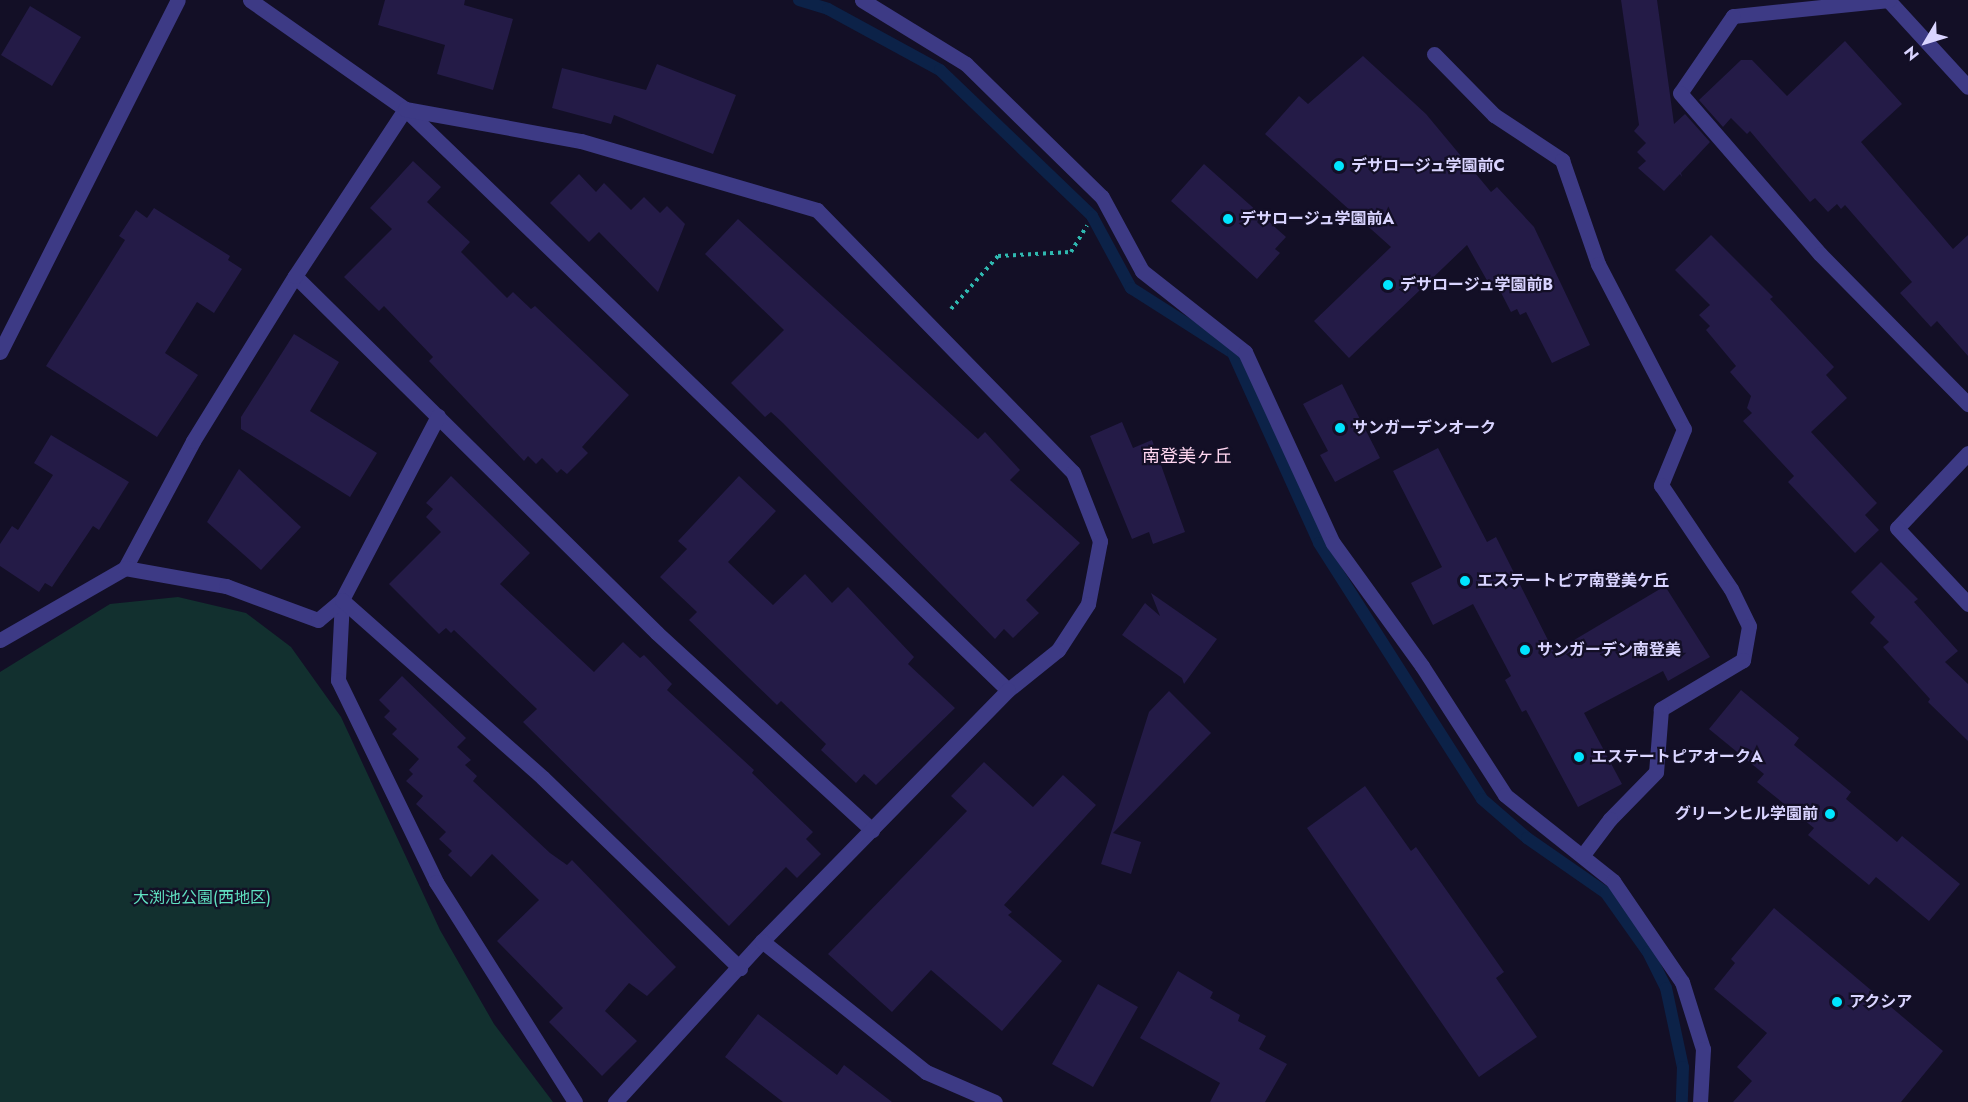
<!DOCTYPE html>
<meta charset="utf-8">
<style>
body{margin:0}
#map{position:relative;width:1968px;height:1102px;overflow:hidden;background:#130f26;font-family:Jost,"Noto Sans JP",sans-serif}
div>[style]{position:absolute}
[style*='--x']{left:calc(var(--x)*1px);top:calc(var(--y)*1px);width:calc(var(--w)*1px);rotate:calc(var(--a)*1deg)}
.green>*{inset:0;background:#12302f}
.stream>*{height:12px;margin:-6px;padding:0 6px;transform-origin:6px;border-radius:6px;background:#0c2248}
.building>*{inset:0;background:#241b47}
.path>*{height:4px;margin-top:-2px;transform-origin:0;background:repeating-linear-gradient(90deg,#2fb8b0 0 3px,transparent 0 7.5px)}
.minor>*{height:15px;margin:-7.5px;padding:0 7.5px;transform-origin:7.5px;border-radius:7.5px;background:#3d3a85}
.dots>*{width:16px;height:16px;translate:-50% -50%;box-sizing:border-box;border:3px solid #130f26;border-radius:50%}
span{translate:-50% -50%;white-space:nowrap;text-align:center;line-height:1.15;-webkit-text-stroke:4.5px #130f26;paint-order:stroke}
.poi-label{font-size:16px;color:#d9d4ff;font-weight:700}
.left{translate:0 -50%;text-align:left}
.right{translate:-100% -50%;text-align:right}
.park-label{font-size:16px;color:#5fe0c0}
.neighbourhood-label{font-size:18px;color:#ffd6f0}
.north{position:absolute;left:1896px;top:12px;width:60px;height:60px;-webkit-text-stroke:4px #130f26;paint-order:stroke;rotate:232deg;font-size:16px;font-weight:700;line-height:24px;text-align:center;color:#d9d4ff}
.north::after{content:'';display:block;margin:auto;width:21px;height:27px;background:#d9d4ff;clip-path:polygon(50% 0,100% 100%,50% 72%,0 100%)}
</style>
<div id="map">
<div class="green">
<div style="clip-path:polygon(178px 597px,246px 613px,291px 647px,341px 717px,440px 930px,494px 1024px,553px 1102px,0 1102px,0 672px,110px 604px)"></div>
</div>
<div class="stream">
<div style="--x:799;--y:0;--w:30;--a:17"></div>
<div style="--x:828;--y:9;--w:128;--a:28.6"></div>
<div style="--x:940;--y:70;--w:211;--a:43.8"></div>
<div style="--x:1092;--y:216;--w:82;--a:61.6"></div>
<div style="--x:1131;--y:288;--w:121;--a:32.5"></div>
<div style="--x:1233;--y:353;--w:209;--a:65.6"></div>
<div style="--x:1319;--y:543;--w:303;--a:57.5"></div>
<div style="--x:1482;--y:799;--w:60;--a:40.9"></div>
<div style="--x:1527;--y:838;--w:96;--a:34.8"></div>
<div style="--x:1606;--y:893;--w:72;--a:54.6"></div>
<div style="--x:1648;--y:952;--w:40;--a:63.4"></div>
<div style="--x:1666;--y:988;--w:81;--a:77.9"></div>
<div style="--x:1683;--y:1067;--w:35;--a:92"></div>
</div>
<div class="building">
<div style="clip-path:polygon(385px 0,465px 0,464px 5px,513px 19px,493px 90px,437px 74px,445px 45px,378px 25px)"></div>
<div style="clip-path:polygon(1621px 0,1657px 0,1674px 124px,1685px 114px,1710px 142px,1681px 173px,1682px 177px,1680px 174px,1664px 191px,1638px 168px,1646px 161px,1637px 152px,1646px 143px,1634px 131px,1639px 125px)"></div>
<div style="clip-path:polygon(30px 6px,81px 37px,52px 86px,1px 55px)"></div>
<div style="clip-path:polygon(1845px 41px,1902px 104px,1861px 142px,1953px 249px,1968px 235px,1968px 356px,1937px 321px,1931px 327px,1900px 293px,1912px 282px,1845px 205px,1841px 209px,1837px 204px,1828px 212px,1815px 198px,1810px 202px,1750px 131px,1747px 134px,1731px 118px,1723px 127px,1699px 100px,1741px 60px,1752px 60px,1787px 96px)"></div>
<div style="clip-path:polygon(1363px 56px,1426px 114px,1491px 192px,1497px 187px,1534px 227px,1590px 345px,1552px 363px,1526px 312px,1520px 315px,1517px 309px,1511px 312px,1495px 281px,1489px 284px,1467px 245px,1349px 358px,1314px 321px,1391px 247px,1265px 134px,1299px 96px,1308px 104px)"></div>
<div style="clip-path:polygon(657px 64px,736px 95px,713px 154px,614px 115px,611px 124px,552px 108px,562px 68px,646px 90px)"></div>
<div style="clip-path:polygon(413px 161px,441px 187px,427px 202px,470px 242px,461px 252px,507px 298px,513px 292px,531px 309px,535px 306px,629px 395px,582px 447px,588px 453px,567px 474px,561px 469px,557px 473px,542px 458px,536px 464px,528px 456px,524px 461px,429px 361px,433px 357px,384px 306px,379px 311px,344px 277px,392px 229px,370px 208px)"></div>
<div style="clip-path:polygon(1204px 164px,1286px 237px,1275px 249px,1280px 253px,1257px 279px,1171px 201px)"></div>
<div style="clip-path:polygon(579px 174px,596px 192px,604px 183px,631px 210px,644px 197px,660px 213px,667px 206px,685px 224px,658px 292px,599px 232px,589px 242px,550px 203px)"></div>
<div style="clip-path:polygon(154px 208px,230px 256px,228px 260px,242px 269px,214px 313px,197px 302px,165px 353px,198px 375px,157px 437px,46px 366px,125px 240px,119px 236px,136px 210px,147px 218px)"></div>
<div style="clip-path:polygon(738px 219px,978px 439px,985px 432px,1020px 470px,1010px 480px,1080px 543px,1026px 600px,1039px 613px,1013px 638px,1004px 629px,995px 639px,783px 423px,771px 412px,765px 417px,731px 383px,784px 330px,705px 254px)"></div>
<div style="clip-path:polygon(1711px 235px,1773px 297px,1770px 299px,1834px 367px,1826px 375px,1847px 398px,1811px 432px,1877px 503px,1865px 515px,1879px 530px,1855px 553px,1788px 482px,1794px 476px,1743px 421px,1752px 413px,1747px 408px,1751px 396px,1730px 372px,1736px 366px,1706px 330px,1710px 326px,1699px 315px,1710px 305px,1675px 270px)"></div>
<div style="clip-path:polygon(294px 334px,339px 362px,310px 411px,377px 453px,350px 497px,241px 429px,241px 417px)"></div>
<div style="clip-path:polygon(1342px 384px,1380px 458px,1335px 482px,1320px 455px,1328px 451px,1303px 404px)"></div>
<div style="clip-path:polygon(1122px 422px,1133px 448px,1152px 440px,1185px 532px,1153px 544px,1149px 532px,1132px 539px,1090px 436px)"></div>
<div style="clip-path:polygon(51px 435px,129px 482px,99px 530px,93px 526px,52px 587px,45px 583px,39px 592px,0 566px,0 544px,12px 526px,18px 530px,53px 475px,34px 463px)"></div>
<div style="clip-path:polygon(1438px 448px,1487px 542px,1496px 537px,1554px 652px,1665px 586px,1710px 657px,1668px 681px,1663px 671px,1584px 713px,1622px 784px,1578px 807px,1526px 710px,1522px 712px,1505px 680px,1511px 676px,1473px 604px,1433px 625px,1411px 583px,1442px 567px,1393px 471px)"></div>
<div style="clip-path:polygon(239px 469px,301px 527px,261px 570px,207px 522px)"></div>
<div style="clip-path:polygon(451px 476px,530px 553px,500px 584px,594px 672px,623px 642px,640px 658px,644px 655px,672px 684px,667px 690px,754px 770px,752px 773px,813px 832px,806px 839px,821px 854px,797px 878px,786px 867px,729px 926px,523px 722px,537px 709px,454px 630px,451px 633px,446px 628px,439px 634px,389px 584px,441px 532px,426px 517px,433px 509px,426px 503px)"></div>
<div style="clip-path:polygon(739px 476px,776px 511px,728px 562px,773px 605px,805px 574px,832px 603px,848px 587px,914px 657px,908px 664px,955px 708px,876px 785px,864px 774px,856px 783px,821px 750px,826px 744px,781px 701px,777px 705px,689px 620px,697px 612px,660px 577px,687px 549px,678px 541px)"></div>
<div style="clip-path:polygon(1881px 562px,1918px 599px,1914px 602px,1958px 651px,1945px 662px,1968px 684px,1968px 741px,1928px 702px,1930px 699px,1883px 647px,1889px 642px,1870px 623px,1875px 617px,1851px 592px)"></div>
<div style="clip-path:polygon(1151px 593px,1217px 639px,1184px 684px,1182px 678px,1122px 635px,1145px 603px,1160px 616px)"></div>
<div style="clip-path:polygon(402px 676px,466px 738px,457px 747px,471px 760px,465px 765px,477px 776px,473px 781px,550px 853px,567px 865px,572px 860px,676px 967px,647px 996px,629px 983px,605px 1011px,637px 1041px,602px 1076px,549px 1022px,563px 1008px,497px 941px,539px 900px,492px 854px,471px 877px,448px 855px,452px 851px,439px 839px,446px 832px,416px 804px,423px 796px,406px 781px,413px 774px,409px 770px,419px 759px,392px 734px,397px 729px,384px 717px,390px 711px,379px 700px)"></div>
<div style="clip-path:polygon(1741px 690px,1799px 738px,1794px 745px,1851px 792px,1846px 799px,1897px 842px,1902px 836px,1960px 884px,1929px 921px,1876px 877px,1869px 885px,1808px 835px,1814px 828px,1757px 782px,1764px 774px,1709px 729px)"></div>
<div style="clip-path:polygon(1169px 691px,1211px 733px,1113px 833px,1141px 842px,1131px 874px,1101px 864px,1149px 712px)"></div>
<div style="clip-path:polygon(984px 762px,1033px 807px,1063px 775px,1096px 805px,1004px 905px,1012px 912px,1008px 915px,1062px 961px,1002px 1031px,931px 970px,892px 1012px,828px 954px,967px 811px,951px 796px)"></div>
<div style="clip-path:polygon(1365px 786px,1411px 851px,1416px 847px,1504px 972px,1496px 978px,1537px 1037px,1479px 1077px,1307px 828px)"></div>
<div style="clip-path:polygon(1774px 908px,1943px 1051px,1901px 1102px,1733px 1102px,1752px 1081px,1737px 1067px,1767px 1033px,1714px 989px,1735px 963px,1731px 959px)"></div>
<div style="clip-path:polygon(1178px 971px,1213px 992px,1210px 998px,1240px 1015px,1238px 1021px,1266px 1036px,1259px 1049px,1287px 1064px,1265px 1102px,1210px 1102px,1220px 1083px,1140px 1038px)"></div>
<div style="clip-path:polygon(1098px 984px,1138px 1007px,1093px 1087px,1052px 1064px)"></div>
<div style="clip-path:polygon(758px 1014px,837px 1075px,844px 1065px,892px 1102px,783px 1102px,725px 1057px)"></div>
</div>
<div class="path">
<div style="--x:951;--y:309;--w:71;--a:-48.4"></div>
<div style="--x:998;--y:256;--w:73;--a:-3.1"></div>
<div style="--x:1071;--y:252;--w:31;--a:-59"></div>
</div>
<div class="minor">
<div style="--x:250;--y:0;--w:189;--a:35.1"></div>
<div style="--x:405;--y:109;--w:837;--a:43.94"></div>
<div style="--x:862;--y:0;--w:122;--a:31.6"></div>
<div style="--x:966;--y:64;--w:190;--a:44.4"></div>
<div style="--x:1102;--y:197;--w:84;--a:61.6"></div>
<div style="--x:1142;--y:271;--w:131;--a:38.2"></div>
<div style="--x:1245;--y:352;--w:210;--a:65.3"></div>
<div style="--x:1333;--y:543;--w:152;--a:54.1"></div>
<div style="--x:1422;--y:666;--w:153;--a:57.2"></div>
<div style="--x:1505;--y:795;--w:138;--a:38.5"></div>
<div style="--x:1613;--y:881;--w:122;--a:55.7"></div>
<div style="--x:1682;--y:982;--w:70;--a:72.6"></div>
<div style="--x:1703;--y:1049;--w:53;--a:93.2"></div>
<div style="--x:1888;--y:0;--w:118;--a:47.4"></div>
<div style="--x:1889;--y:0;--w:157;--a:174.1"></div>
<div style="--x:1733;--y:16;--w:93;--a:124.5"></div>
<div style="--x:1680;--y:93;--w:213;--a:49"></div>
<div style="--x:1820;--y:254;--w:211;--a:45.4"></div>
<div style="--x:1434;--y:54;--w:86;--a:45.5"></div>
<div style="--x:1494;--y:115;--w:82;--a:33.5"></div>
<div style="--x:1562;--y:160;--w:110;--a:70.9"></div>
<div style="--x:1598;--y:264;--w:186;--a:62.5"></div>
<div style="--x:1684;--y:429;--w:61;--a:112.3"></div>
<div style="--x:1661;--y:485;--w:125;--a:56.1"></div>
<div style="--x:1731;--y:589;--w:41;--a:64.1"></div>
<div style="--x:1749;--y:626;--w:35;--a:100"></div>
<div style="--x:1743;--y:660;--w:96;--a:149.1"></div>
<div style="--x:1661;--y:709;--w:63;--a:94.5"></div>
<div style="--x:1656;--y:772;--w:66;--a:134.4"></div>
<div style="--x:1610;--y:819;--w:46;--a:127.1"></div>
<div style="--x:295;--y:276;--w:508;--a:44.6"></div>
<div style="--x:657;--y:633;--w:292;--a:42.5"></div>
<div style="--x:0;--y:352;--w:394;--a:-63.2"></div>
<div style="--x:438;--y:416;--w:208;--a:117.6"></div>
<div style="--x:342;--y:600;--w:80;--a:92.9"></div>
<div style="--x:338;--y:680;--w:225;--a:64.1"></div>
<div style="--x:436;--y:882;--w:260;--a:57.7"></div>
<div style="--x:1968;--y:453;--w:103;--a:133.4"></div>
<div style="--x:1897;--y:528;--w:104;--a:46.9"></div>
<div style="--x:125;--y:568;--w:144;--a:-61.8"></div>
<div style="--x:193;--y:441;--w:194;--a:-58.3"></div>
<div style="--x:295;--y:276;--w:200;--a:-56.6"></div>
<div style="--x:405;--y:109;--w:179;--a:10.3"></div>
<div style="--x:581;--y:141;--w:246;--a:16.3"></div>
<div style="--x:817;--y:210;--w:366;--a:45.7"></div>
<div style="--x:1073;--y:472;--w:74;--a:68.6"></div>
<div style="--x:1100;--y:541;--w:64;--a:100.8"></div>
<div style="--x:1088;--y:604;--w:55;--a:123.1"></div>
<div style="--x:1058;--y:650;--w:64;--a:141.3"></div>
<div style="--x:1008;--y:690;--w:351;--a:134.4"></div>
<div style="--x:762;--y:941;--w:218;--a:132.4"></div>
<div style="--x:0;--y:640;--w:144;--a:-29.9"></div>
<div style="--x:125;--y:568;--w:103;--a:10.1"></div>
<div style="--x:226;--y:586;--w:98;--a:20.3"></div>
<div style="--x:318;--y:620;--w:31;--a:-40"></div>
<div style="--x:342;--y:600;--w:268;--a:41.5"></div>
<div style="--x:543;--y:778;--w:274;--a:44"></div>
<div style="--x:762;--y:941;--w:210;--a:38.6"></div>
<div style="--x:926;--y:1072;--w:75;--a:23.5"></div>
</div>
<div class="dots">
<div style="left:1339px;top:166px;background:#00e5ff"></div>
<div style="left:1228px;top:219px;background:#00e5ff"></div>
<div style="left:1388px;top:285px;background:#00e5ff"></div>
<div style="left:1340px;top:428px;background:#00e5ff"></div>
<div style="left:1465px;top:581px;background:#00e5ff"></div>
<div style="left:1525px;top:650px;background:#00e5ff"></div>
<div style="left:1579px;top:757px;background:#00e5ff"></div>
<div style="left:1830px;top:814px;background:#00e5ff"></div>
<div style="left:1837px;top:1002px;background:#00e5ff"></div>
</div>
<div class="poi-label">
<span class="left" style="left:1351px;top:166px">デサロージュ学園前C</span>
<span class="left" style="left:1240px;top:219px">デサロージュ学園前A</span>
<span class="left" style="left:1400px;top:285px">デサロージュ学園前B</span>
<span class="left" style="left:1352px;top:428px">サンガーデンオーク</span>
<span class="left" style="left:1477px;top:581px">エステートピア南登美ケ丘</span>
<span class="left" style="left:1537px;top:650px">サンガーデン南登美</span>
<span class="left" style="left:1591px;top:757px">エステートピアオークA</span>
<span class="right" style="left:1818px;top:814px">グリーンヒル学園前</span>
<span class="left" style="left:1849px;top:1002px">アクシア</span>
</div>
<div class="park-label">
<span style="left:202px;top:898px">大渕池公園(西地区)</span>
</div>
<div class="neighbourhood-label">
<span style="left:1187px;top:456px">南登美ヶ丘</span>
</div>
<div class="north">N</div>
</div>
